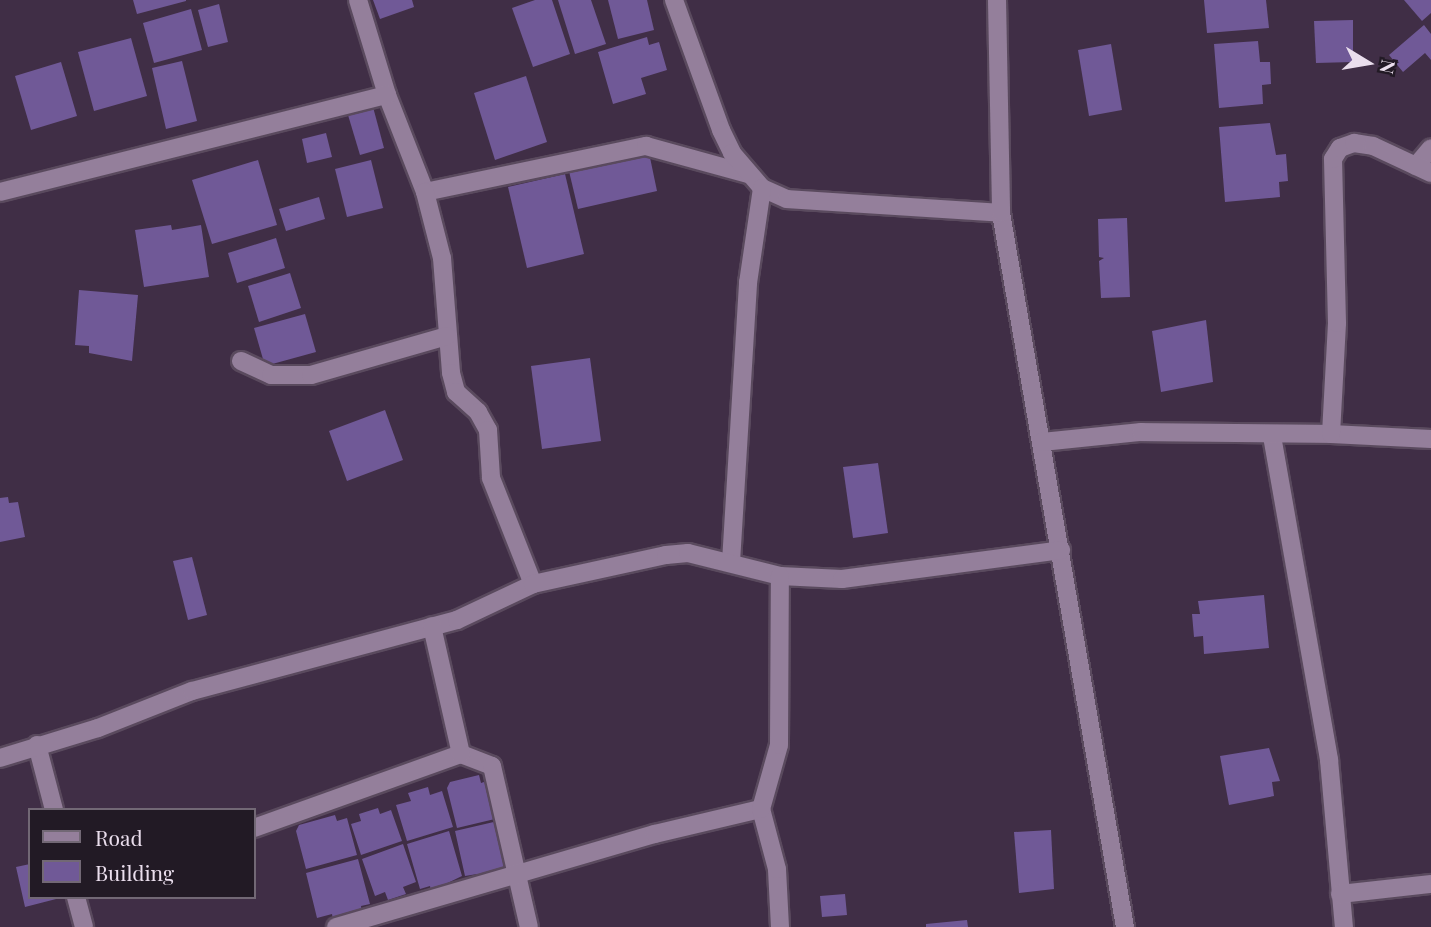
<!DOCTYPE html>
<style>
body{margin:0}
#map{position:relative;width:1431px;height:927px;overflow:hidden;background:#402e46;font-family:"Playfair Display",serif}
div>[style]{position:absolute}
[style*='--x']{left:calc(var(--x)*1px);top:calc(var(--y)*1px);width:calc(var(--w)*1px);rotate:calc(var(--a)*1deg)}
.building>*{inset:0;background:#705997}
.roads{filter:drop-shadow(2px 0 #5a4a5e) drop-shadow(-2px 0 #5a4a5e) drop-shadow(0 2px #5a4a5e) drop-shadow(0 -2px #5a4a5e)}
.minor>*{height:18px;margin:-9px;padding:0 9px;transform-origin:9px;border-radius:9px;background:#947f9b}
span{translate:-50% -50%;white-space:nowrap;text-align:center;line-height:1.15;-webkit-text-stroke:5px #221a25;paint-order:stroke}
.legend{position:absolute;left:28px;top:808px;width:228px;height:91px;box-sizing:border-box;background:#221a25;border:2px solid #726875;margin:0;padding:9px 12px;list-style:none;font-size:21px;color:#eadeed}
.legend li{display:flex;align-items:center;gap:14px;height:35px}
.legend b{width:35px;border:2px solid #726875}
.north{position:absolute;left:1333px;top:28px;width:70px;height:70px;-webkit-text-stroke:5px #221a25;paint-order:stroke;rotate:101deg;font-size:19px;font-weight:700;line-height:28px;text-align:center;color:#eadeed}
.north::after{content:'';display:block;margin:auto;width:24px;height:32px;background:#eadeed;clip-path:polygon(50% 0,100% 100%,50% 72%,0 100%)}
</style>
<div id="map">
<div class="building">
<div style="clip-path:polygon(133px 0,186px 0,186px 1px,137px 14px)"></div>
<div style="clip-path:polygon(373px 0,412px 0,414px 7px,380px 19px)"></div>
<div style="clip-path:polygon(535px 0,552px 0,570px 54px,533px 67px,512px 8px)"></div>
<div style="clip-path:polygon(558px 0,591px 0,606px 44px,575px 54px)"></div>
<div style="clip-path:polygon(608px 0,647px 0,654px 30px,618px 39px)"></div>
<div style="clip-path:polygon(1204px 0,1266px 0,1269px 28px,1207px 33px)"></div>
<div style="clip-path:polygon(1404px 0,1431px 0,1431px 13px,1422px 21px)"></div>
<div style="clip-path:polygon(219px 4px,228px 42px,208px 47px,198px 10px)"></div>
<div style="clip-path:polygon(191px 9px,202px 50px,154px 63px,143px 23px)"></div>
<div style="clip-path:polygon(1353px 20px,1353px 62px,1316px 63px,1314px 21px)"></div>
<div style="clip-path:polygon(1424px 25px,1431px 34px,1431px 60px,1425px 53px,1403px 72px,1389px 55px)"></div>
<div style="clip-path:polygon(647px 37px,649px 45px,659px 42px,667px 70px,641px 78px,646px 94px,613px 104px,598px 52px)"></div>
<div style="clip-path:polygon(131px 38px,147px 96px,94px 111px,78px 52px)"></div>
<div style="clip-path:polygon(1258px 41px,1260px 62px,1270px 62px,1271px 84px,1262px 85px,1263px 104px,1219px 108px,1214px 44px)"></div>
<div style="clip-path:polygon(1111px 44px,1122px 110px,1089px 116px,1078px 50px)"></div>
<div style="clip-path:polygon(182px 61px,197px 121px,166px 129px,152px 68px)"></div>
<div style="clip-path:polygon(61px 62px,77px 116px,31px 130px,15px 76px)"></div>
<div style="clip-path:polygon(526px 76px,547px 142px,495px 160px,474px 93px)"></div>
<div style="clip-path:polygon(373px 107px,384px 148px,360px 155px,348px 115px)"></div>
<div style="clip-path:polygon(1270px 123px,1276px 155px,1286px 154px,1288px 181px,1279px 182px,1280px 197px,1225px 202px,1219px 127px)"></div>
<div style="clip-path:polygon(326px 133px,332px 157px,307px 163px,302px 139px)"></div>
<div style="clip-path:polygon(648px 148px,657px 191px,578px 209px,568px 167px)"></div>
<div style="clip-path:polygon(258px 160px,277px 225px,212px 244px,192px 180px)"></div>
<div style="clip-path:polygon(371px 160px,383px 208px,347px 217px,335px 169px)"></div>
<div style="clip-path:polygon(565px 174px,584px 254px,527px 268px,508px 187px)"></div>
<div style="clip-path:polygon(319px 197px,325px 219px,286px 231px,279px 209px)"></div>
<div style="clip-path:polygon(1127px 218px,1130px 297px,1101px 298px,1099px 261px,1104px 258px,1099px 257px,1098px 219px)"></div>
<div style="clip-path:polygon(171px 225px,172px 230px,201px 225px,209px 277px,144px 287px,135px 230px)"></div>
<div style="clip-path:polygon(276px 238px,285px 268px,237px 283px,228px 253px)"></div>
<div style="clip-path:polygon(290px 273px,301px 308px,259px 322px,248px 286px)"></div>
<div style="clip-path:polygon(79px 290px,138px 295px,132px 361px,89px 353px,89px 346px,75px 345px)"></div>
<div style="clip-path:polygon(305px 314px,316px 352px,265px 366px,254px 328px)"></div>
<div style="clip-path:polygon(1206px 320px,1213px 382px,1161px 392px,1152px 331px)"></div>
<div style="clip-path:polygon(590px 358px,601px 441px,542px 449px,531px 366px)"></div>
<div style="clip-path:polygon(385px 410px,403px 460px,347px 481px,329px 431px)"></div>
<div style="clip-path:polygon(878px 463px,888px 533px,853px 538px,843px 467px)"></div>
<div style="clip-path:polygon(8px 497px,9px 503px,18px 502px,25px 537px,0 542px,0 498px)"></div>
<div style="clip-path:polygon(192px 557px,207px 615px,188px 620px,173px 561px)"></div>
<div style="clip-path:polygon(1264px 595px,1269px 648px,1204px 654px,1203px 636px,1194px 637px,1192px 614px,1200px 614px,1198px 601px)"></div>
<div style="clip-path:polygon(1269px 748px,1280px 781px,1272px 782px,1274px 796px,1229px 805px,1220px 756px)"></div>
<div style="clip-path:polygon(479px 775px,481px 783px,490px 780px,499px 818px,457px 828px,447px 788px,450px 782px)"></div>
<div style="clip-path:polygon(428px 787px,430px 795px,442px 791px,453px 827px,407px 841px,396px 805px,411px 801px,408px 793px)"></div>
<div style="clip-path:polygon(378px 808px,380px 814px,391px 810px,402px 841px,361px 855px,351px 824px,361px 821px,359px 814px)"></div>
<div style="clip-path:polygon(335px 815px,337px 821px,347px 818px,357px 855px,306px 869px,296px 831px,299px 825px)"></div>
<div style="clip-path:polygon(498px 821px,508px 867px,478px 878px,477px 874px,465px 876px,455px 831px)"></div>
<div style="clip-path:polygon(1051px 830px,1054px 889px,1019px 893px,1014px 832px)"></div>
<div style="clip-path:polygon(449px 831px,462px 876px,431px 891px,430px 886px,420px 889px,407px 844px)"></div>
<div style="clip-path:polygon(403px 844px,416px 882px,403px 887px,406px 894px,388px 900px,385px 892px,375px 896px,362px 859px)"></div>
<div style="clip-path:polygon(358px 859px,370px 904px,361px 906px,362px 913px,333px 920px,332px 914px,317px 918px,306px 873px)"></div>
<div style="clip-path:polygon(30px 864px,30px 897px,60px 898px,25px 907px,16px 867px)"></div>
<div style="clip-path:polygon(845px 894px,847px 915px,822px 917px,820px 896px)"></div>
<div style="clip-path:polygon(967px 920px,968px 927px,926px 927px,926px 924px)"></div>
</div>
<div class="roads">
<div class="minor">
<div style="--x:358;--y:0;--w:99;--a:73"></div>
<div style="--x:387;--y:95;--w:104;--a:68.6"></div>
<div style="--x:425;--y:192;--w:226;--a:-11.8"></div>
<div style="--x:646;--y:146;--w:106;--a:15.4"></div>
<div style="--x:674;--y:0;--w:138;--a:70.1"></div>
<div style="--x:721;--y:130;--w:25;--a:64"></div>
<div style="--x:732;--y:153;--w:46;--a:49.4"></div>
<div style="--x:762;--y:188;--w:27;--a:24"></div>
<div style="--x:787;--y:199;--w:214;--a:3.7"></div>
<div style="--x:1001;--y:213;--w:725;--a:80.15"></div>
<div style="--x:997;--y:0;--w:213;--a:88.9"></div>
<div style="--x:1416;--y:166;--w:23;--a:-50"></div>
<div style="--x:0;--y:192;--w:399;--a:-14.1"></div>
<div style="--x:425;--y:192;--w:68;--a:75.6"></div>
<div style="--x:442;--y:258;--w:115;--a:85.5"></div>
<div style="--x:451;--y:373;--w:20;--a:75"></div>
<div style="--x:456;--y:392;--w:30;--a:42"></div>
<div style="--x:478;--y:412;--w:21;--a:61"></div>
<div style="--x:488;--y:430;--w:48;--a:86.4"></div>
<div style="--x:491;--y:478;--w:114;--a:68.4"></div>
<div style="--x:241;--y:361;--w:33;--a:25"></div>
<div style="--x:271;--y:375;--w:40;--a:0"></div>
<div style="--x:311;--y:375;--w:141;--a:-16"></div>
<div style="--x:1331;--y:434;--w:100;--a:2.9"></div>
<div style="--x:1272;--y:436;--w:329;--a:80"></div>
<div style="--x:1329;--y:760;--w:168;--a:84.9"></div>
<div style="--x:1042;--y:442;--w:100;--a:-5.8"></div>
<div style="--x:1141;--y:432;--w:190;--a:0.6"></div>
<div style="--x:1331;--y:434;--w:111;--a:-86.9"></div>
<div style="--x:1337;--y:323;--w:164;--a:-91.4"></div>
<div style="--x:1333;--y:159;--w:13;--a:-58"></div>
<div style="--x:1340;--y:148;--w:15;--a:-20"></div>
<div style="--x:1354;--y:143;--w:19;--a:9"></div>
<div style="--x:1373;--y:146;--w:64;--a:25"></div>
<div style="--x:731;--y:562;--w:280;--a:-86.5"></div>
<div style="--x:748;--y:283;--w:96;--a:-81.6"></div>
<div style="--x:37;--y:745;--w:67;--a:75.3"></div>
<div style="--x:461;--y:754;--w:33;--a:21"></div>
<div style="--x:492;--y:766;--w:165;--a:77.1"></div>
<div style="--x:0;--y:758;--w:102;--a:-17"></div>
<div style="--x:98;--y:728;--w:101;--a:-21.5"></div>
<div style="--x:192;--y:691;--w:274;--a:-15"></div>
<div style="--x:457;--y:620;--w:84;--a:-25.3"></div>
<div style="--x:533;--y:584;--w:136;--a:-12.3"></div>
<div style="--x:666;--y:555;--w:22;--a:-5"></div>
<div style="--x:688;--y:553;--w:95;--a:14"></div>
<div style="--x:780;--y:576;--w:62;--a:2.8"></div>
<div style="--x:842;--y:579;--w:221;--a:-7.5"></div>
<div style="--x:254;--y:828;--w:220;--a:-19.7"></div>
<div style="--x:461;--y:754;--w:131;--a:-102.8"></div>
<div style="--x:1340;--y:894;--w:92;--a:-6.3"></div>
<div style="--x:76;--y:897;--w:31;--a:75"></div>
<div style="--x:336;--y:927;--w:332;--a:-16.3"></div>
<div style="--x:655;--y:834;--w:109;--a:-13.3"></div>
<div style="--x:780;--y:927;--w:58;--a:-93"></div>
<div style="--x:777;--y:869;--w:62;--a:-104.9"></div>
<div style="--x:761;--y:809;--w:66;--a:-74.3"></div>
<div style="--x:779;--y:745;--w:169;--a:-89.7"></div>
</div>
</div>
<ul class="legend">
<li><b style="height:9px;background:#947f9b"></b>Road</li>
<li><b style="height:19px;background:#705997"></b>Building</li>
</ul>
<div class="north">N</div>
</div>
